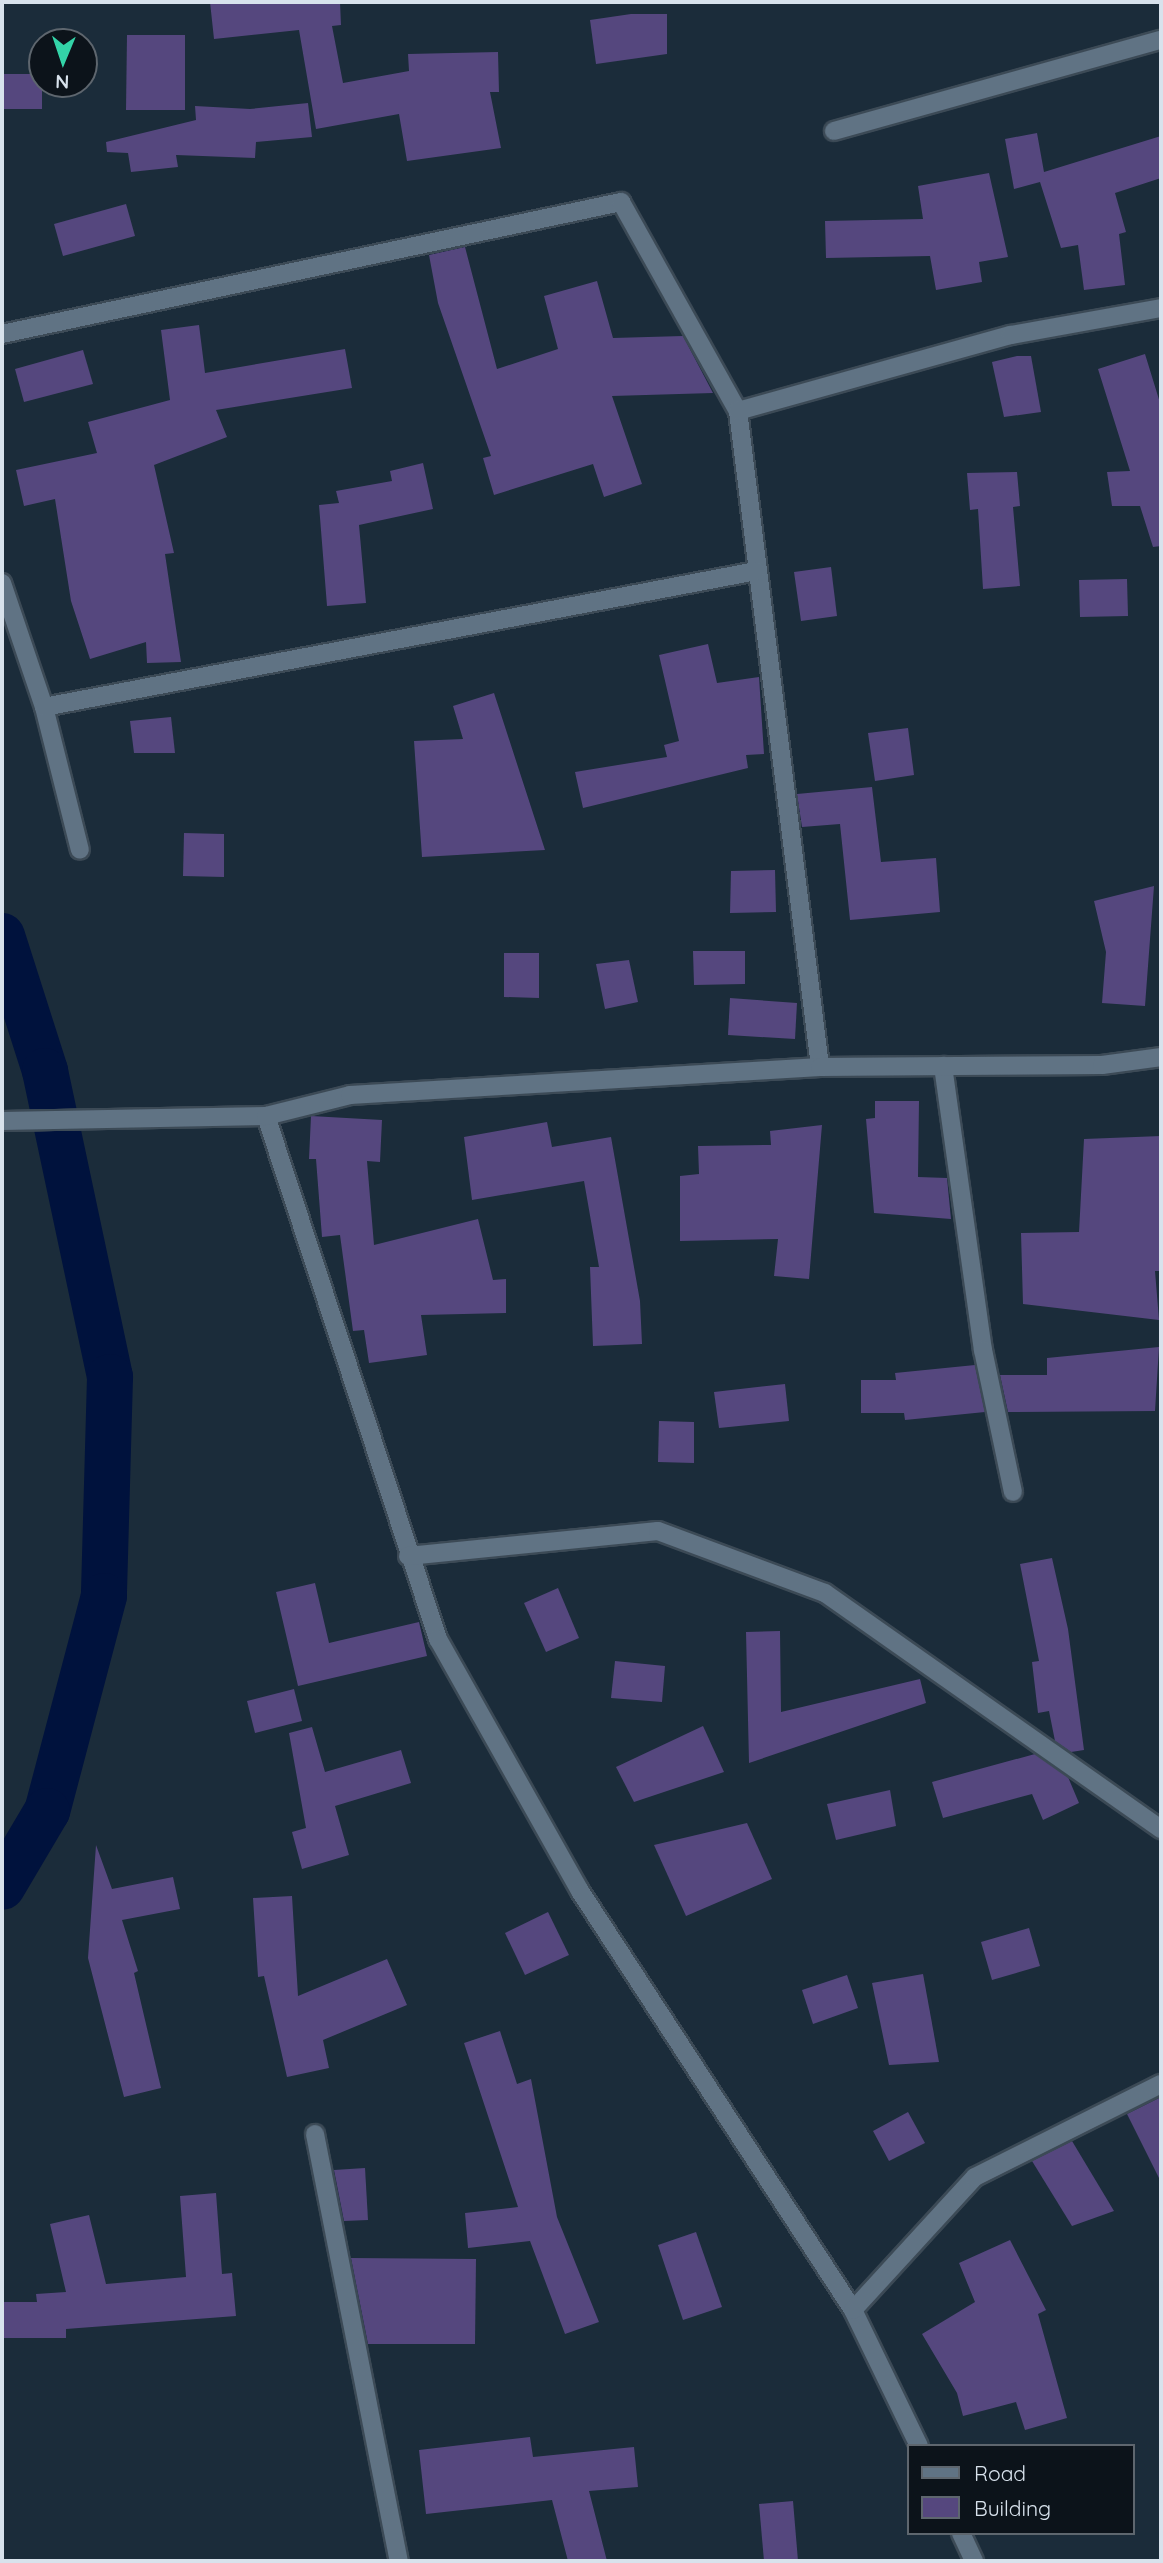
<!DOCTYPE html>
<style>
body{margin:0}
#map{position:relative;width:1163px;height:2563px;overflow:hidden;background:#1b2c3a;font-family:Quicksand,sans-serif}
div>[style]{position:absolute}
[style*='--x']{left:calc(var(--x)*1px);top:calc(var(--y)*1px);width:calc(var(--w)*1px);rotate:calc(var(--a)*1deg)}
.canal>*{height:46px;margin:-23px;padding:0 23px;transform-origin:23px;border-radius:23px;background:#00123d}
.building>*{inset:0;background:#55477e}
.roads{filter:drop-shadow(2px 0 #3c4a56) drop-shadow(-2px 0 #3c4a56) drop-shadow(0 2px #3c4a56) drop-shadow(0 -2px #3c4a56)}
.street>*{height:18px;margin:-9px;padding:0 9px;transform-origin:9px;border-radius:9px;background:#607384}
span{translate:-50% -50%;white-space:nowrap;text-align:center;line-height:1.15;-webkit-text-stroke:5px #0c131a;paint-order:stroke}
.frame{position:absolute;inset:0;border:4px solid #d8e2ec;pointer-events:none}
.legend{position:absolute;left:907px;top:2444px;width:228px;height:91px;box-sizing:border-box;background:#0c131a;border:2px solid #5e666e;margin:0;padding:9px 12px;list-style:none;font-size:21px;color:#d8e2ec}
.legend li{display:flex;align-items:center;gap:14px;height:35px}
.legend b{width:35px;border:2px solid #5e666e}
.north{position:absolute;left:28px;top:28px;width:70px;height:70px;box-sizing:border-box;background:#0c131a;border:2px solid #5e666e;border-radius:50%;rotate:182deg;font-size:19px;font-weight:700;line-height:28px;text-align:center;color:#d8e2ec}
.north::after{content:'';display:block;margin:auto;width:24px;height:32px;background:#33d4a8;clip-path:polygon(50% 0,100% 100%,50% 72%,0 100%)}
</style>
<div id="map">
<div class="canal">
<div style="--x:2;--y:936;--w:142;--a:72.3"></div>
<div style="--x:45;--y:1071;--w:313;--a:78"></div>
<div style="--x:110;--y:1377;--w:219;--a:91.6"></div>
<div style="--x:104;--y:1596;--w:222;--a:104.8"></div>
<div style="--x:47;--y:1811;--w:88;--a:120.6"></div>
</div>
<div class="building">
<div style="clip-path:polygon(210px 2px,340px 2px,341px 25px,332px 26px,343px 83px,409px 71px,408px 54px,498px 52px,499px 92px,490px 92px,501px 148px,407px 161px,399px 114px,316px 129px,299px 30px,214px 39px)"></div>
<div style="clip-path:polygon(631px 14px,667px 14px,667px 54px,596px 64px,590px 20px)"></div>
<div style="clip-path:polygon(127px 35px,185px 35px,185px 110px,126px 110px)"></div>
<div style="clip-path:polygon(2px 74px,42px 74px,42px 109px,2px 109px)"></div>
<div style="clip-path:polygon(308px 103px,312px 137px,256px 142px,255px 158px,176px 155px,178px 167px,131px 172px,128px 153px,107px 152px,106px 142px,196px 120px,195px 106px,250px 109px)"></div>
<div style="clip-path:polygon(1037px 133px,1044px 172px,1161px 136px,1161px 178px,1115px 193px,1126px 232px,1119px 234px,1125px 285px,1084px 290px,1078px 245px,1061px 248px,1040px 182px,1014px 189px,1005px 139px)"></div>
<div style="clip-path:polygon(989px 173px,1008px 257px,979px 262px,982px 282px,936px 290px,930px 256px,826px 258px,825px 221px,923px 219px,918px 186px)"></div>
<div style="clip-path:polygon(126px 204px,135px 236px,63px 256px,54px 224px)"></div>
<div style="clip-path:polygon(465px 247px,497px 369px,558px 349px,544px 296px,597px 281px,613px 338px,683px 336px,713px 393px,612px 396px,642px 484px,604px 497px,593px 464px,494px 495px,483px 458px,491px 456px,438px 303px,429px 255px)"></div>
<div style="clip-path:polygon(199px 325px,205px 373px,345px 349px,352px 388px,216px 410px,227px 437px,154px 465px,174px 553px,165px 554px,181px 662px,147px 663px,146px 642px,90px 659px,71px 601px,55px 499px,24px 506px,16px 470px,97px 453px,88px 422px,170px 400px,161px 330px)"></div>
<div style="clip-path:polygon(83px 350px,93px 384px,24px 402px,15px 369px)"></div>
<div style="clip-path:polygon(1145px 354px,1161px 406px,1161px 546px,1153px 547px,1140px 506px,1112px 506px,1107px 472px,1130px 471px,1098px 369px)"></div>
<div style="clip-path:polygon(1017px 356px,1031px 356px,1041px 412px,1004px 417px,992px 362px)"></div>
<div style="clip-path:polygon(423px 463px,433px 509px,359px 525px,366px 603px,327px 606px,319px 505px,339px 503px,336px 491px,392px 481px,390px 471px)"></div>
<div style="clip-path:polygon(1017px 472px,1020px 506px,1013px 507px,1020px 586px,983px 589px,978px 509px,970px 510px,967px 473px)"></div>
<div style="clip-path:polygon(831px 567px,837px 616px,801px 621px,794px 572px)"></div>
<div style="clip-path:polygon(1127px 579px,1128px 616px,1080px 617px,1079px 580px)"></div>
<div style="clip-path:polygon(708px 644px,717px 683px,759px 677px,764px 754px,746px 755px,748px 768px,583px 808px,575px 772px,667px 757px,664px 745px,679px 741px,659px 655px)"></div>
<div style="clip-path:polygon(494px 693px,545px 850px,422px 857px,414px 741px,463px 739px,453px 706px)"></div>
<div style="clip-path:polygon(171px 717px,175px 753px,134px 753px,130px 721px)"></div>
<div style="clip-path:polygon(908px 728px,914px 775px,875px 781px,868px 733px)"></div>
<div style="clip-path:polygon(872px 787px,881px 862px,936px 858px,940px 912px,850px 920px,840px 824px,802px 827px,797px 794px)"></div>
<div style="clip-path:polygon(184px 833px,224px 834px,224px 877px,183px 876px)"></div>
<div style="clip-path:polygon(775px 870px,776px 912px,730px 913px,731px 871px)"></div>
<div style="clip-path:polygon(1154px 886px,1145px 1006px,1102px 1003px,1106px 952px,1094px 901px)"></div>
<div style="clip-path:polygon(693px 951px,745px 951px,745px 984px,694px 985px)"></div>
<div style="clip-path:polygon(504px 953px,539px 953px,539px 998px,504px 997px)"></div>
<div style="clip-path:polygon(629px 960px,638px 1002px,605px 1009px,596px 964px)"></div>
<div style="clip-path:polygon(730px 998px,797px 1003px,795px 1039px,728px 1035px)"></div>
<div style="clip-path:polygon(875px 1101px,919px 1101px,918px 1177px,947px 1178px,951px 1219px,874px 1213px,866px 1119px,875px 1118px)"></div>
<div style="clip-path:polygon(311px 1116px,382px 1120px,380px 1162px,367px 1161px,374px 1245px,478px 1219px,493px 1280px,506px 1279px,506px 1313px,421px 1315px,427px 1355px,369px 1363px,364px 1330px,353px 1331px,340px 1235px,322px 1237px,316px 1159px,309px 1159px)"></div>
<div style="clip-path:polygon(547px 1122px,552px 1147px,611px 1137px,640px 1301px,642px 1344px,593px 1346px,590px 1267px,599px 1267px,584px 1181px,472px 1200px,464px 1137px)"></div>
<div style="clip-path:polygon(822px 1125px,809px 1279px,774px 1276px,778px 1239px,680px 1241px,680px 1176px,699px 1174px,698px 1146px,771px 1145px,770px 1131px)"></div>
<div style="clip-path:polygon(1161px 1136px,1161px 1271px,1155px 1271px,1159px 1320px,1023px 1304px,1021px 1233px,1079px 1232px,1084px 1139px)"></div>
<div style="clip-path:polygon(1159px 1347px,1155px 1411px,1008px 1412px,1000px 1375px,1047px 1375px,1047px 1358px)"></div>
<div style="clip-path:polygon(975px 1365px,985px 1412px,905px 1420px,904px 1413px,861px 1413px,861px 1380px,896px 1380px,895px 1373px)"></div>
<div style="clip-path:polygon(785px 1384px,789px 1421px,719px 1428px,714px 1392px)"></div>
<div style="clip-path:polygon(659px 1421px,694px 1422px,694px 1463px,658px 1462px)"></div>
<div style="clip-path:polygon(1052px 1558px,1068px 1629px,1084px 1750px,1071px 1752px,1055px 1741px,1049px 1711px,1038px 1713px,1032px 1662px,1039px 1661px,1020px 1564px)"></div>
<div style="clip-path:polygon(315px 1583px,329px 1643px,419px 1622px,427px 1656px,298px 1686px,276px 1592px)"></div>
<div style="clip-path:polygon(558px 1588px,579px 1638px,546px 1652px,524px 1603px)"></div>
<div style="clip-path:polygon(780px 1631px,781px 1712px,920px 1679px,926px 1703px,749px 1763px,746px 1632px)"></div>
<div style="clip-path:polygon(615px 1661px,665px 1666px,662px 1702px,611px 1698px)"></div>
<div style="clip-path:polygon(294px 1689px,302px 1721px,255px 1733px,247px 1701px)"></div>
<div style="clip-path:polygon(703px 1726px,724px 1772px,634px 1802px,616px 1767px)"></div>
<div style="clip-path:polygon(312px 1727px,325px 1772px,401px 1750px,411px 1783px,335px 1806px,349px 1855px,302px 1869px,292px 1832px,306px 1828px,289px 1733px)"></div>
<div style="clip-path:polygon(1035px 1754px,1068px 1777px,1079px 1803px,1043px 1820px,1032px 1794px,943px 1818px,932px 1782px)"></div>
<div style="clip-path:polygon(890px 1790px,896px 1826px,836px 1840px,827px 1804px)"></div>
<div style="clip-path:polygon(747px 1823px,772px 1879px,686px 1916px,654px 1845px)"></div>
<div style="clip-path:polygon(96px 1845px,112px 1889px,173px 1877px,180px 1909px,122px 1920px,138px 1971px,134px 1973px,161px 2088px,124px 2097px,88px 1958px)"></div>
<div style="clip-path:polygon(292px 1896px,298px 1996px,387px 1959px,407px 2005px,323px 2040px,329px 2068px,287px 2077px,264px 1976px,258px 1977px,253px 1898px)"></div>
<div style="clip-path:polygon(548px 1912px,569px 1955px,525px 1975px,505px 1933px)"></div>
<div style="clip-path:polygon(1029px 1928px,1040px 1966px,992px 1980px,981px 1942px)"></div>
<div style="clip-path:polygon(923px 1974px,939px 2062px,889px 2065px,872px 1983px)"></div>
<div style="clip-path:polygon(847px 1975px,858px 2008px,813px 2024px,802px 1990px)"></div>
<div style="clip-path:polygon(500px 2031px,517px 2084px,531px 2079px,557px 2217px,599px 2322px,565px 2334px,530px 2241px,468px 2248px,465px 2213px,518px 2207px,464px 2043px)"></div>
<div style="clip-path:polygon(1161px 2097px,1161px 2182px,1127px 2114px)"></div>
<div style="clip-path:polygon(908px 2112px,925px 2143px,889px 2161px,873px 2131px)"></div>
<div style="clip-path:polygon(1072px 2141px,1114px 2211px,1072px 2226px,1032px 2161px)"></div>
<div style="clip-path:polygon(365px 2168px,368px 2220px,344px 2221px,334px 2170px)"></div>
<div style="clip-path:polygon(216px 2193px,222px 2274px,232px 2273px,236px 2316px,66px 2329px,66px 2338px,2px 2338px,2px 2302px,37px 2302px,36px 2294px,66px 2292px,50px 2224px,89px 2215px,106px 2284px,186px 2277px,180px 2196px)"></div>
<div style="clip-path:polygon(696px 2232px,722px 2307px,683px 2320px,658px 2245px)"></div>
<div style="clip-path:polygon(1010px 2240px,1046px 2310px,1038px 2314px,1067px 2418px,1025px 2430px,1016px 2402px,963px 2416px,957px 2393px,922px 2334px,975px 2302px,959px 2263px)"></div>
<div style="clip-path:polygon(351px 2258px,476px 2259px,475px 2344px,368px 2344px)"></div>
<div style="clip-path:polygon(530px 2437px,533px 2457px,634px 2447px,638px 2487px,589px 2491px,607px 2561px,568px 2561px,552px 2500px,426px 2514px,419px 2450px)"></div>
<div style="clip-path:polygon(793px 2501px,798px 2561px,764px 2561px,759px 2504px)"></div>
</div>
<div class="roads">
<div class="street">
<div style="--x:834;--y:131;--w:339;--a:-15.6"></div>
<div style="--x:2;--y:334;--w:633;--a:-12.04"></div>
<div style="--x:621;--y:202;--w:240;--a:60.8"></div>
<div style="--x:738;--y:411;--w:661;--a:82.87"></div>
<div style="--x:738;--y:411;--w:283;--a:-15.6"></div>
<div style="--x:1011;--y:335;--w:152;--a:-10.2"></div>
<div style="--x:2;--y:583;--w:131;--a:71.3"></div>
<div style="--x:44;--y:707;--w:147;--a:75.9"></div>
<div style="--x:44;--y:707;--w:725;--a:-10.81"></div>
<div style="--x:943;--y:1066;--w:287;--a:82"></div>
<div style="--x:983;--y:1350;--w:145;--a:78.1"></div>
<div style="--x:266;--y:1116;--w:551;--a:71.8"></div>
<div style="--x:438;--y:1639;--w:289;--a:60.6"></div>
<div style="--x:580;--y:1891;--w:500;--a:56.91"></div>
<div style="--x:853;--y:2310;--w:151;--a:64.1"></div>
<div style="--x:2;--y:1121;--w:264;--a:-1.1"></div>
<div style="--x:266;--y:1116;--w:87;--a:-14"></div>
<div style="--x:350;--y:1095;--w:471;--a:-3.4"></div>
<div style="--x:820;--y:1067;--w:282;--a:-0.4"></div>
<div style="--x:1102;--y:1065;--w:60;--a:-7.7"></div>
<div style="--x:408;--y:1556;--w:251;--a:-5.7"></div>
<div style="--x:658;--y:1531;--w:178;--a:20.4"></div>
<div style="--x:825;--y:1593;--w:411;--a:35.1"></div>
<div style="--x:315;--y:2134;--w:435;--a:78.9"></div>
<div style="--x:853;--y:2310;--w:180;--a:-47.5"></div>
<div style="--x:975;--y:2177;--w:208;--a:-26.6"></div>
<div style="--x:961;--y:2533;--w:31;--a:65"></div>
</div>
</div>
<div class="frame"></div>
<ul class="legend">
<li><b style="height:9px;background:#607384"></b>Road</li>
<li><b style="height:19px;background:#55477e"></b>Building</li>
</ul>
<div class="north">N</div>
</div>
